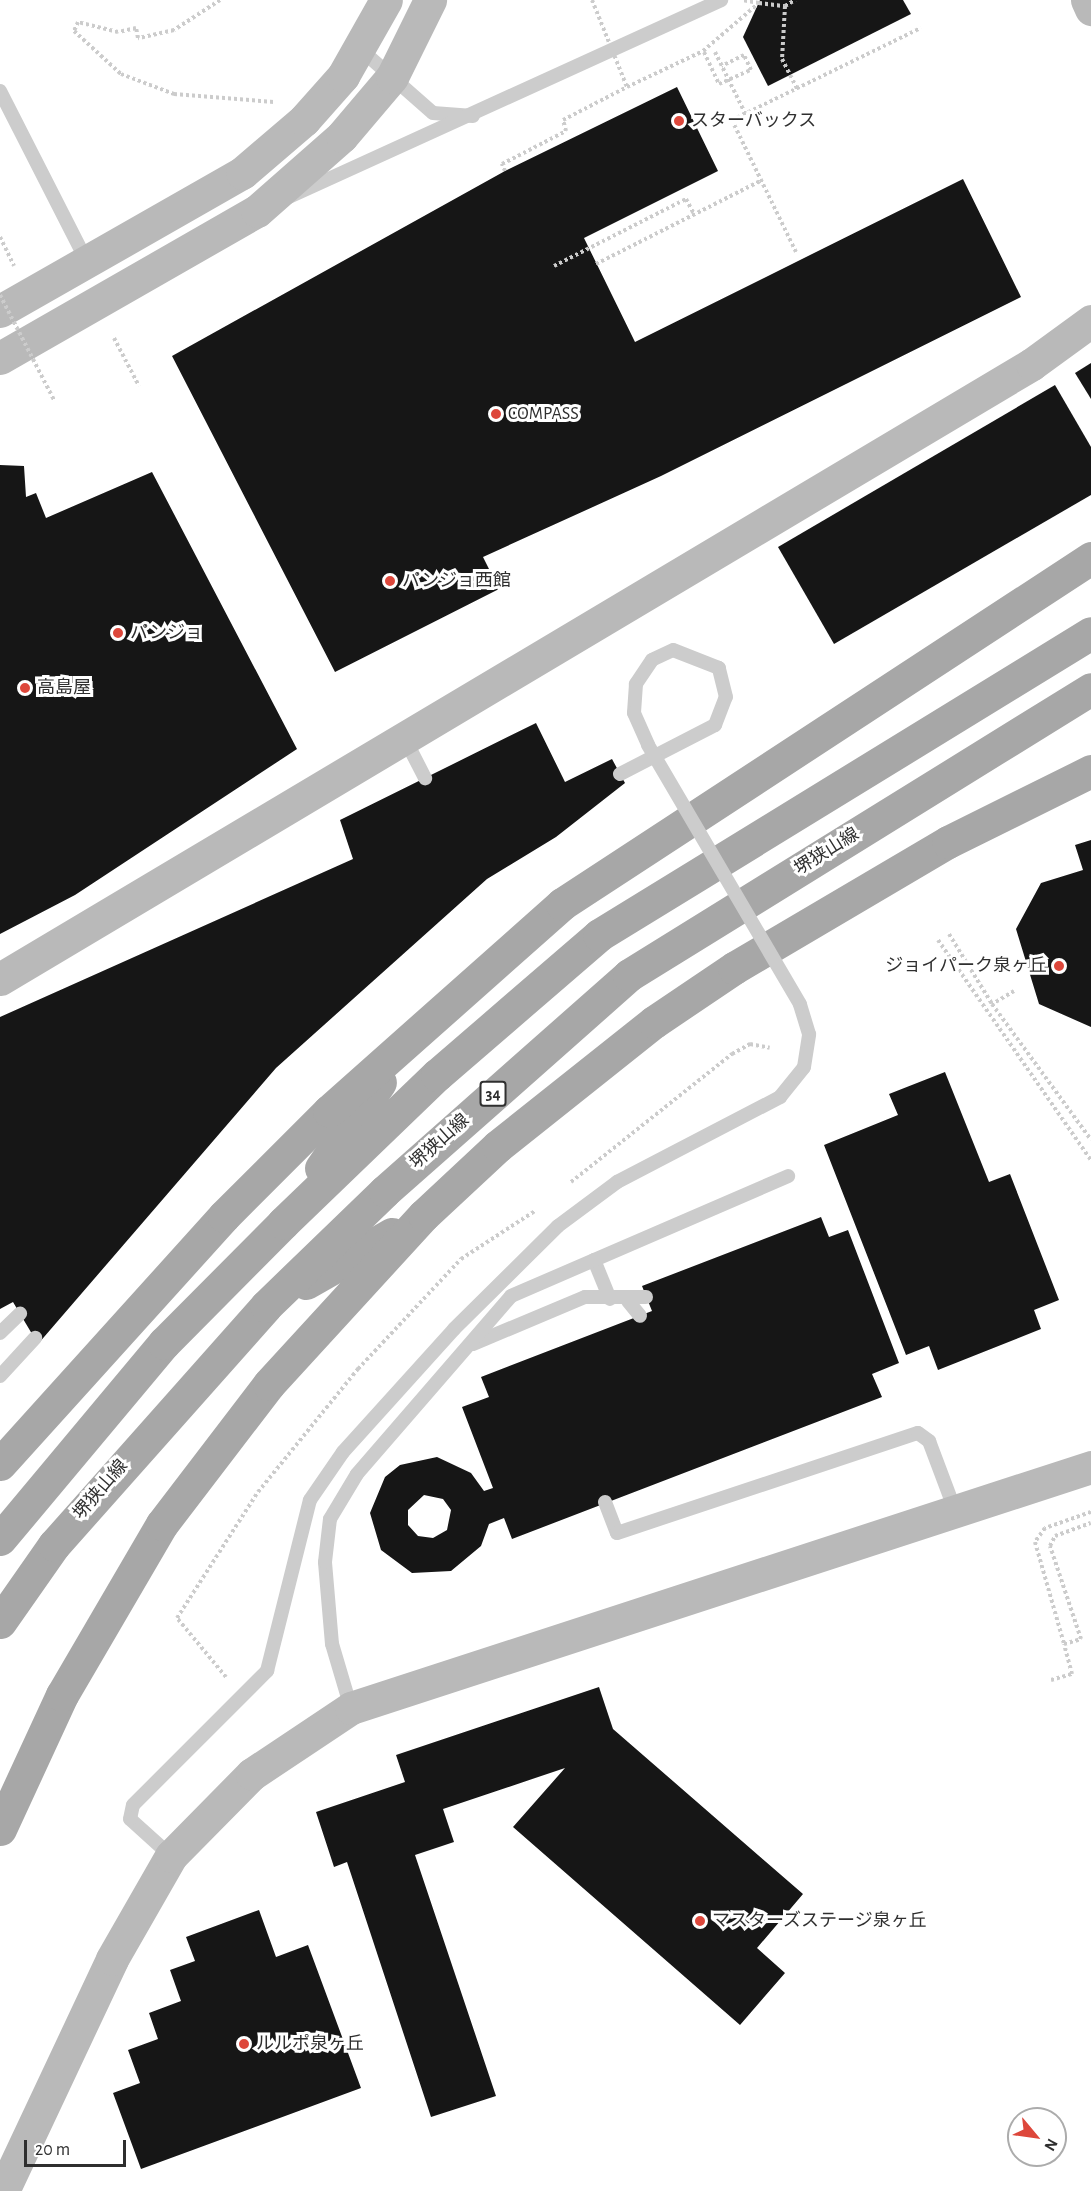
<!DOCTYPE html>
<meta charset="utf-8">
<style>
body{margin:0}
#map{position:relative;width:1091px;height:2191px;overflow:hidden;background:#fff;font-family:"Alegreya Sans","Noto Sans JP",sans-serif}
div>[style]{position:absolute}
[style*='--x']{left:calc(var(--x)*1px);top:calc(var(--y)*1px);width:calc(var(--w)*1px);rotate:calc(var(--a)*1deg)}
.building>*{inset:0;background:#161616}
.path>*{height:4px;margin-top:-2px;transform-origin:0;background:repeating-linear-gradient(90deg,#ccc 0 3px,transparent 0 6px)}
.lane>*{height:14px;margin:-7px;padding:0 7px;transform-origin:7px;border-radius:7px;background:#ccc}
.secondary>*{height:33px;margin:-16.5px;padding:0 16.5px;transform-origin:16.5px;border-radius:16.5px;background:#b9b9b9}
.primary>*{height:33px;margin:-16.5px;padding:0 16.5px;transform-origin:16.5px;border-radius:16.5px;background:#a7a7a7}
.path-bridge>*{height:4px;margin-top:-2px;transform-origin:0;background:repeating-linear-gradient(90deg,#ccc 0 3px,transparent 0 6px)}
.lane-bridge>*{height:14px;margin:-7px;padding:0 7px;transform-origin:7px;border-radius:7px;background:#ccc}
.dots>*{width:16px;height:16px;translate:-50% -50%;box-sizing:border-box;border:3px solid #fff;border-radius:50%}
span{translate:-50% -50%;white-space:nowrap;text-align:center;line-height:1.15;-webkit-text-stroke:6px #fff;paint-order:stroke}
.shield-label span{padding:2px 4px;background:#fff;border:2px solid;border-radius:4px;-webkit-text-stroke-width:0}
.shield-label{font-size:16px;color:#2f2f2f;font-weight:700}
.poi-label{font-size:18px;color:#2f2f2f}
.left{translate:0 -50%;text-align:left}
.right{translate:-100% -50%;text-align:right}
.street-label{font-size:18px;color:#2f2f2f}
.north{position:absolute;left:1007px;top:2107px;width:60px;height:60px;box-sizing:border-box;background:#fff;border:2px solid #acacac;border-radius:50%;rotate:119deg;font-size:16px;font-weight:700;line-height:24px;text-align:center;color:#2f2f2f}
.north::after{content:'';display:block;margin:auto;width:21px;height:27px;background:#dd473b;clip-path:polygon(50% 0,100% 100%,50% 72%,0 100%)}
.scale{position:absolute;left:24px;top:2140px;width:102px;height:27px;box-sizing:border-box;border:3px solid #2f2f2f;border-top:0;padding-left:8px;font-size:18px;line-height:21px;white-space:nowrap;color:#2f2f2f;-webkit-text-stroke:4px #fff;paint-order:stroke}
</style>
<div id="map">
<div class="building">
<div style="clip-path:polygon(760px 0,903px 0,911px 14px,768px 86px,743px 37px)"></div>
<div style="clip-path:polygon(677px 87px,718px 171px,584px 238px,635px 342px,963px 179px,1021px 297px,661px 476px,483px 557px,499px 589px,335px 672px,172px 356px,505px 171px)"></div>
<div style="clip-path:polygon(1091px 363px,1091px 399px,1075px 373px)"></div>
<div style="clip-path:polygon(1055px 385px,1091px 447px,1091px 495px,834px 644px,778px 547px)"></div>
<div style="clip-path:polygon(0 465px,24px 466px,26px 497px,36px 493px,46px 518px,152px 472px,297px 749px,75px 895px,0 934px)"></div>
<div style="clip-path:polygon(536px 723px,565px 782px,612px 759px,625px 783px,556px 837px,487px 879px,276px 1068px,38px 1344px,13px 1302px,0 1309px,0 1017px,353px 859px,340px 820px)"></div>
<div style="clip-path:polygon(1091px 840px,1091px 1027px,1039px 1004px,1016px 929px,1041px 883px,1083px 870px,1075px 845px)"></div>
<div style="clip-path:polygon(945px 1072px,989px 1182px,1010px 1174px,1059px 1300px,1034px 1310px,1041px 1329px,938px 1370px,929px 1346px,906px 1355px,824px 1145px,898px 1115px,889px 1094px)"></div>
<div style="clip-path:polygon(evenodd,821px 1217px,829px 1237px,848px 1230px,899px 1363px,872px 1374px,882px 1397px,512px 1539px,504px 1518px,489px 1524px,481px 1546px,451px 1571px,412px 1573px,381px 1550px,370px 1513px,385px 1477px,400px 1465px,437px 1457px,471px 1473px,484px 1491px,493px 1488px,462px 1407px,489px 1397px,481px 1377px,652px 1311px,642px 1286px,821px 1217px,424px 1495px,443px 1499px,451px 1510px,447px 1530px,433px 1538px,418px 1536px,408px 1525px,408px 1510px,424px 1495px)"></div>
<div style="clip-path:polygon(599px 1687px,613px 1729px,803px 1894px,757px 1948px,785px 1973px,740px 2025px,513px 1827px,565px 1768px,443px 1809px,454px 1842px,415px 1855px,496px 2096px,431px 2117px,347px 1862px,334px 1867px,316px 1812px,405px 1782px,396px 1755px)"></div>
<div style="clip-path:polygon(259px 1910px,276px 1957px,308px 1945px,361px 2088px,141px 2169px,113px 2093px,140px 2083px,128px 2050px,158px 2039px,149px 2013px,181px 2001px,170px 1970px,195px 1961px,186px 1937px)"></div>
</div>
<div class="path">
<div style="--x:220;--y:0;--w:55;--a:146.9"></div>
<div style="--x:174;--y:30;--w:37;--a:167"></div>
<div style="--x:138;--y:38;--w:10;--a:-101"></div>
<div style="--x:136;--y:28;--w:18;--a:167"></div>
<div style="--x:118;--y:32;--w:41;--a:-166"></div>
<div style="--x:78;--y:22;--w:10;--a:114"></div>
<div style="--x:74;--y:31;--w:64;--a:42.5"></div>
<div style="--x:121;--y:74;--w:57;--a:20.7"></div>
<div style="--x:174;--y:94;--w:100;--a:4.6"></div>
<div style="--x:759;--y:3;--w:26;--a:7"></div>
<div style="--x:785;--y:6;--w:12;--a:-31"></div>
<div style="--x:785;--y:6;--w:53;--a:93.2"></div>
<div style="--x:782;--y:59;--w:34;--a:63"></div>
<div style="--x:715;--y:52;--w:68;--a:63.8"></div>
<div style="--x:505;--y:171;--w:8;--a:-113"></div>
<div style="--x:502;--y:164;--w:72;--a:-27.3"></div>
<div style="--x:566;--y:131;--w:11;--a:-105"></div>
<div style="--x:563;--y:120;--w:72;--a:-27.3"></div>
<div style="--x:0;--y:237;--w:32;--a:64"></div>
<div style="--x:796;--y:252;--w:147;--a:-115.9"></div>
<div style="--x:732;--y:120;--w:210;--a:-26"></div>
<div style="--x:596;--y:264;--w:186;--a:-26.8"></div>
<div style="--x:554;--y:266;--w:148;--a:-26.9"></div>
<div style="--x:686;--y:199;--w:17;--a:62"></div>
<div style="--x:114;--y:338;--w:54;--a:62.5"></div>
<div style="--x:949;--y:934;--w:82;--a:58.4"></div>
<div style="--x:938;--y:940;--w:268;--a:55.2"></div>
<div style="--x:1014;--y:991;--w:26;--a:149"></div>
<div style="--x:992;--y:1004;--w:168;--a:53.9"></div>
<div style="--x:571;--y:1182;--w:206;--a:-38.5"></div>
<div style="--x:732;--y:1054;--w:21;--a:-29"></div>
<div style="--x:750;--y:1044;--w:20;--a:11"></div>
<div style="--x:1091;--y:1512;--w:49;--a:160.8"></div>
<div style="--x:1045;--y:1528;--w:17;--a:126"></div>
<div style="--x:1035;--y:1542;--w:106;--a:74.1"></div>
<div style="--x:1064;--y:1644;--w:18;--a:-16"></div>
<div style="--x:1081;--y:1639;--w:98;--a:-108.4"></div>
<div style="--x:1050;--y:1546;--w:11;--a:-63"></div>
<div style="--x:1055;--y:1536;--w:38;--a:-20"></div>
<div style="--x:226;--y:1677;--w:77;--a:-129.7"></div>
<div style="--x:177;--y:1618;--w:150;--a:-57.3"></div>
<div style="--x:258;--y:1492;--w:159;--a:-50.9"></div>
<div style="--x:358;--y:1369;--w:151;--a:-46.9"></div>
<div style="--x:461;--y:1259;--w:88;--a:-33"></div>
<div style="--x:1051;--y:1680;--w:22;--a:-16"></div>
<div style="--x:1072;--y:1674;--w:31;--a:-105"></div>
</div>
<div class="lane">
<div style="--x:359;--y:48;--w:98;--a:41.3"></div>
<div style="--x:433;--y:113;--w:40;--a:4.3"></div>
<div style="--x:0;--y:91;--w:192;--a:63"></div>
<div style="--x:289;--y:197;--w:475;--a:-24.5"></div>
<div style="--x:406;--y:741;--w:42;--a:62.8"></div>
<div style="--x:594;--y:1260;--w:42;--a:67.7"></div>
<div style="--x:628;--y:1301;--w:19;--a:51"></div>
<div style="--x:0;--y:1333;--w:28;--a:-44"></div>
<div style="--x:473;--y:1344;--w:121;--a:-22.8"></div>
<div style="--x:585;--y:1297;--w:61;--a:0"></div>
<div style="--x:0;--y:1376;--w:52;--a:-47.4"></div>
<div style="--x:605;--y:1502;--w:33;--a:69"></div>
<div style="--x:617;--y:1533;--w:317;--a:-18.4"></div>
<div style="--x:918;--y:1433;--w:14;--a:36"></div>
<div style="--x:929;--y:1441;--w:74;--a:69.4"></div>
<div style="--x:351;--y:1708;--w:67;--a:-106.5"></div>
<div style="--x:332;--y:1644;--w:82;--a:-94.9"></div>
<div style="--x:325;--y:1562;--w:43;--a:-83.4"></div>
<div style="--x:330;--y:1519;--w:52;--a:-59"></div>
<div style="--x:357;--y:1474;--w:235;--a:-49.1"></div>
<div style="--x:511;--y:1296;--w:302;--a:-23.4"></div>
<div style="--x:171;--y:1856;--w:55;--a:-137.9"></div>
<div style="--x:130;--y:1819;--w:14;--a:-78"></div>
<div style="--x:133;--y:1805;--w:190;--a:-45"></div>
<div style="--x:267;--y:1671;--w:176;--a:-75.9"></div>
<div style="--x:310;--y:1500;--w:58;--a:-55.5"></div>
<div style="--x:343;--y:1452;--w:166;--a:-47.9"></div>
<div style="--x:454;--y:1329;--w:146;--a:-44.7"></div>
<div style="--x:558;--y:1226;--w:74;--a:-36.7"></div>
<div style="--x:617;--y:1182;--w:184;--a:-27.5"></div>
<div style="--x:780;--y:1097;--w:38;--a:-51"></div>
<div style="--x:804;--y:1067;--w:33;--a:-81"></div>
<div style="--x:809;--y:1034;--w:31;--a:-107"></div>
</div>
<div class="secondary">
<div style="--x:1087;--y:0;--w:10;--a:66"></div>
<div style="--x:0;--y:311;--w:279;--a:-29.7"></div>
<div style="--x:242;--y:173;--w:82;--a:-40.5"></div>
<div style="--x:304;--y:120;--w:59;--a:-48.4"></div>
<div style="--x:343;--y:76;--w:87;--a:-60.5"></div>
<div style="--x:0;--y:358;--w:296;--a:-29.8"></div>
<div style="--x:257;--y:211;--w:113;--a:-41.4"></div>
<div style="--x:342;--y:136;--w:77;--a:-49.7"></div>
<div style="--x:392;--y:77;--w:86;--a:-63.7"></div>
<div style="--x:0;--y:979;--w:1201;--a:-30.79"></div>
<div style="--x:1032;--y:364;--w:73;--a:-36.1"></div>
<div style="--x:3;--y:2191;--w:256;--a:-64.8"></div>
<div style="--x:112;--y:1959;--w:119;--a:-60.2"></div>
<div style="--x:171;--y:1856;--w:115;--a:-45.4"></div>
<div style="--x:252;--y:1774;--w:119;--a:-33.7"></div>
<div style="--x:351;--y:1708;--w:778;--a:-18.04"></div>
</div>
<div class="primary">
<div style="--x:321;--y:1168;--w:104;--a:-55.5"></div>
<div style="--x:306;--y:1283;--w:99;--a:-29.7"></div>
<div style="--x:0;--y:1464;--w:334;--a:-47.9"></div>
<div style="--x:224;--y:1216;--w:148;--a:-45"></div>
<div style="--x:329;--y:1111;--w:312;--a:-41.6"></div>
<div style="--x:562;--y:904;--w:632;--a:-33.19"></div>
<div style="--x:0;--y:1539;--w:256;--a:-50.1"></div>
<div style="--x:164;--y:1343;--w:169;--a:-45.2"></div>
<div style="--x:283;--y:1223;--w:214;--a:-43.9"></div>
<div style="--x:437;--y:1075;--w:214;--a:-40.8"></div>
<div style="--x:599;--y:935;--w:577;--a:-31.54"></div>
<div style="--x:0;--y:1622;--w:94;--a:-55"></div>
<div style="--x:54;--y:1545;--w:319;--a:-48.4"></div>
<div style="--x:266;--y:1306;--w:165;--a:-44"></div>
<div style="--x:385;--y:1191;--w:326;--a:-41.5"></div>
<div style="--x:629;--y:975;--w:543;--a:-31.76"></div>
<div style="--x:0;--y:1829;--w:148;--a:-65.2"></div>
<div style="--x:62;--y:1695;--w:198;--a:-59.7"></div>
<div style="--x:162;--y:1524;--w:176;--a:-52.6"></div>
<div style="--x:269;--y:1384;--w:229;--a:-47.5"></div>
<div style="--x:424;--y:1215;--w:101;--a:-43"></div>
<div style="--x:498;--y:1146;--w:199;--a:-38.5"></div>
<div style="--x:654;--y:1022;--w:97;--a:-34"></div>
<div style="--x:734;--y:968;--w:248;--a:-30.5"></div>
<div style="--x:948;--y:842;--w:160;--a:-26.4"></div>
</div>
<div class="path-bridge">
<div style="--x:592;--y:0;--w:94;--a:68.1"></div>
<div style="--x:627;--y:87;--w:84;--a:-25.3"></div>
<div style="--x:703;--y:51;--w:74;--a:-40.6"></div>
<div style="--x:759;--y:3;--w:17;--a:-170"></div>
<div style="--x:704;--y:52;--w:35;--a:65"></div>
<div style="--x:719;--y:84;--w:35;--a:-24"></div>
<div style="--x:751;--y:70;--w:17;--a:-115"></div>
<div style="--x:744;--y:55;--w:25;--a:154"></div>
<div style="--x:0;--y:295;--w:118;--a:62.8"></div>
</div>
<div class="lane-bridge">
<div style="--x:620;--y:774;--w:107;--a:-27.3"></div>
<div style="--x:715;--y:725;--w:30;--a:-69"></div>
<div style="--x:726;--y:697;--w:30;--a:-104"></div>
<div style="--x:719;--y:668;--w:49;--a:-158.6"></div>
<div style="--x:673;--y:650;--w:23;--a:155"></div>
<div style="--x:652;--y:660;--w:29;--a:124"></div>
<div style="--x:636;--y:684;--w:29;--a:94"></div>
<div style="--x:634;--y:713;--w:35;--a:66"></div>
<div style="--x:648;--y:745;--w:300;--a:59.6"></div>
</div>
<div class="dots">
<div style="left:679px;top:121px;background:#dd473b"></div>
<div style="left:496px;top:414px;background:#dd473b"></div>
<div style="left:390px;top:581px;background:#dd473b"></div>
<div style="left:118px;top:633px;background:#dd473b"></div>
<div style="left:25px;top:688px;background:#dd473b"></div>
<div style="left:1059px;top:966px;background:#dd473b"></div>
<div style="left:700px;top:1921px;background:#dd473b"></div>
<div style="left:244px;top:2044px;background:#dd473b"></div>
</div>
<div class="shield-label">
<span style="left:493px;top:1094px">34</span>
</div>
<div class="poi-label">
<span class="left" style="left:691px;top:121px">スターバックス</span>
<span class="left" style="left:508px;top:414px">COMPASS</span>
<span class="left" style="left:402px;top:581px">パンジョ西館</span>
<span class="left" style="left:130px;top:633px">パンジョ</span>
<span class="left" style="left:37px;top:688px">高島屋</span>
<span class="right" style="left:1047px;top:966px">ジョイパーク泉ヶ丘</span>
<span class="left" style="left:712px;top:1921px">マスターズステージ泉ヶ丘</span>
<span class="left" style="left:256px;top:2044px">ルルポ泉ヶ丘</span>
</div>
<div class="street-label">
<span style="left:827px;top:852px;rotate:-32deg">堺狭山線</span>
<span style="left:440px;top:1142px;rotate:-42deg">堺狭山線</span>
<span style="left:101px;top:1490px;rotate:-49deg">堺狭山線</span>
</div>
<div class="north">N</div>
<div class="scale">20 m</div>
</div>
